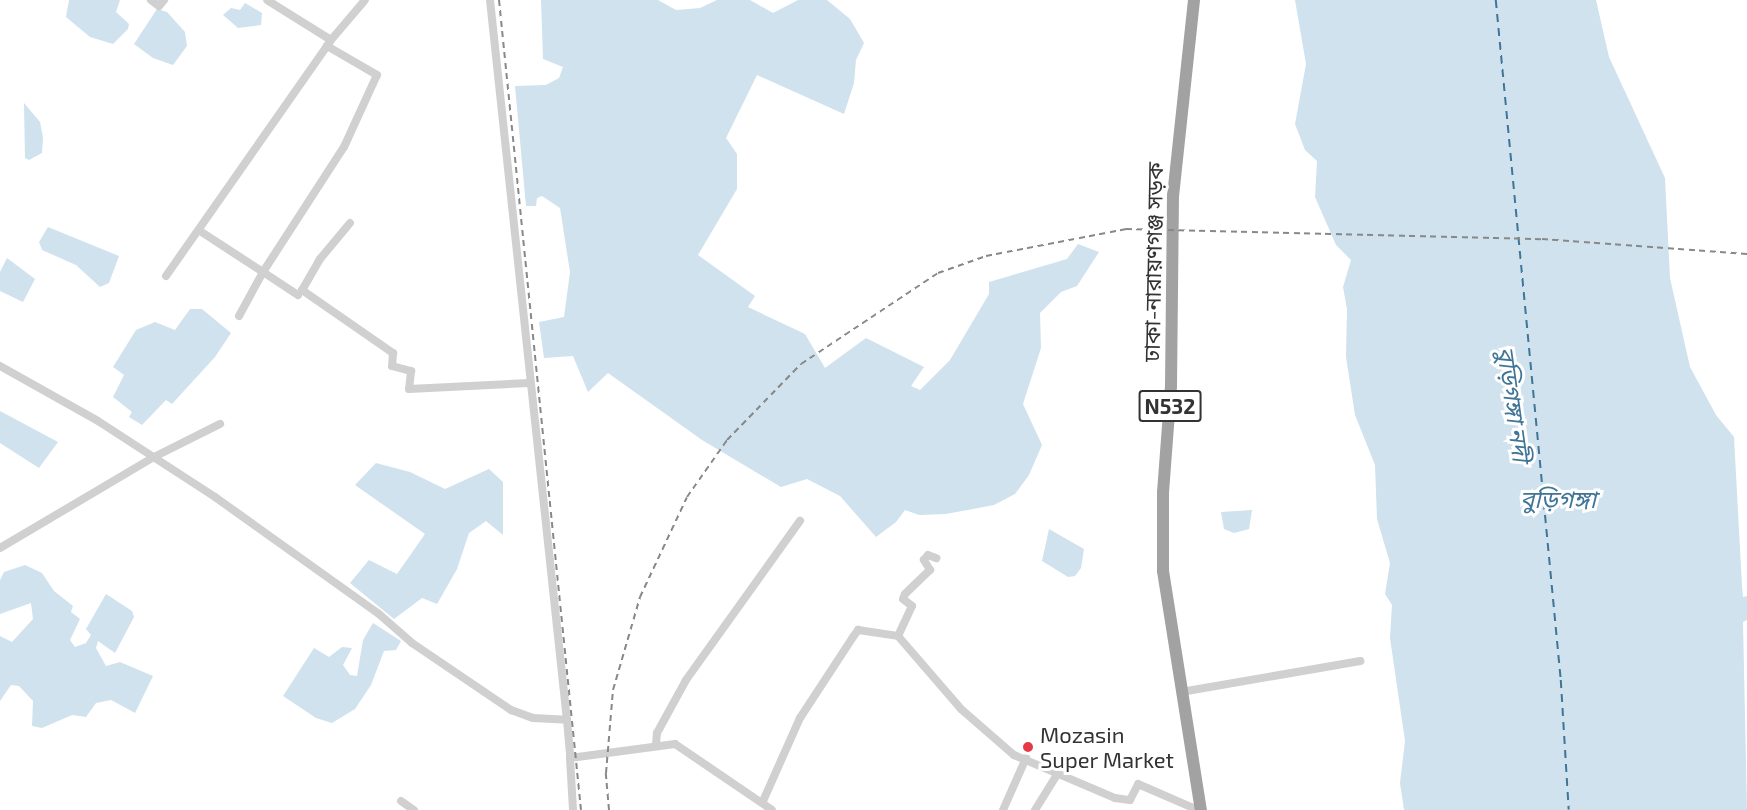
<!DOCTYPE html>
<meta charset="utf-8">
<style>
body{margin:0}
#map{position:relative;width:1747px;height:810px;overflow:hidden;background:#fff;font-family:"Exo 2","Noto Sans Bengali",sans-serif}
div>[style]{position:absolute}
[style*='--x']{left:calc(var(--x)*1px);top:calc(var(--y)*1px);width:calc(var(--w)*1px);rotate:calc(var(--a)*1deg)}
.water>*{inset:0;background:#cfe2ee}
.ferry>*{height:1.5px;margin-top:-0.75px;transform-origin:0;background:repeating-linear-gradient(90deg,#3f7597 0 8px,transparent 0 14px)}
.minor>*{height:8px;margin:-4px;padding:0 4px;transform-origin:4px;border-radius:4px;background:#d0d0d0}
.trunk>*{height:12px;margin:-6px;padding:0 6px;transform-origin:6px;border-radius:6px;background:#a2a2a2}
.rail>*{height:2px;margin-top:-1px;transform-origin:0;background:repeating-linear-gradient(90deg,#888 0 6px,transparent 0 10.5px)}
.dots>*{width:16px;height:16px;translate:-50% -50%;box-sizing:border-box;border:3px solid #fff;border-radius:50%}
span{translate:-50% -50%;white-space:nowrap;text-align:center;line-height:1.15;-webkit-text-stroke:6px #fff;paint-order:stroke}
.shield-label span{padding:2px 4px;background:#fff;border:2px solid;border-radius:4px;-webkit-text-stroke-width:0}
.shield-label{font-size:21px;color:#333;font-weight:700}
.street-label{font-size:22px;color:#333}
.poi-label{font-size:22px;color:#333}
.left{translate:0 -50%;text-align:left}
.water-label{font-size:24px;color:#3f7597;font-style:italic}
</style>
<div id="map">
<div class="water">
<div style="clip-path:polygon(69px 0,120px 0,116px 12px,129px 24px,128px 29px,113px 44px,90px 37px,66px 17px)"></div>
<div style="clip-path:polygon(541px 0,658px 0,676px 10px,700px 8px,717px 0,750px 0,773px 13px,798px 0,827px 0,850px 19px,864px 43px,856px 60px,854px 83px,844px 114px,757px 75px,726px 138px,737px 154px,737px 189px,698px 255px,755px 296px,748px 307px,805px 334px,825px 368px,866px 338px,924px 367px,911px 386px,920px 390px,950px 360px,989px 294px,989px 282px,1067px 259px,1078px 244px,1099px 252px,1077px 286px,1061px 292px,1040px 313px,1041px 348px,1023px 404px,1042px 445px,1029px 475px,1015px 494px,994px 505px,946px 514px,919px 515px,905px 510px,896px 522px,876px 537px,840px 496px,807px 479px,781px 487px,702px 440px,608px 373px,588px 392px,573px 356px,544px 358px,539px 322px,564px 317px,570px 272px,560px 208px,542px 196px,537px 198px,536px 206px,526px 206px,515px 86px,546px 85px,559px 78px,563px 67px,543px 59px)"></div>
<div style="clip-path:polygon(1295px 0,1596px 0,1609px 57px,1665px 178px,1670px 278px,1690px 367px,1716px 415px,1734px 437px,1742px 586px,1743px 597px,1747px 596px,1747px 620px,1743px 622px,1747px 810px,1404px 810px,1400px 783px,1405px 741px,1390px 638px,1392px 605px,1385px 594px,1390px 563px,1377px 519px,1375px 465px,1355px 415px,1346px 357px,1347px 309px,1343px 287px,1351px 260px,1336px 245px,1315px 197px,1317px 161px,1305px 150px,1295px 124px,1306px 64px)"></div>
<div style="clip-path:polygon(245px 3px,262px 13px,261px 25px,238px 28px,223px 15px,231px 8px,240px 10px)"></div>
<div style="clip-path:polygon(157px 9px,167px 12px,185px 32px,187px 46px,173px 65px,153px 58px,134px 44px)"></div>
<div style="clip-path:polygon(24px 103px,40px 122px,43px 138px,42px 153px,29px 160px,25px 158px)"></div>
<div style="clip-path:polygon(48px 227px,119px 256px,109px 283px,100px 287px,76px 265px,42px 250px,39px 242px)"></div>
<div style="clip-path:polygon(7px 258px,35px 279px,23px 302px,0 291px,0 272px)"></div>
<div style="clip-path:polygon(190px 309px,202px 309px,231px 333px,215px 357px,172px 404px,166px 400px,142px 425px,129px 417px,132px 412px,113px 397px,124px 375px,113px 367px,136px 330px,155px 322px,175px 330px)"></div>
<div style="clip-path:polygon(0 411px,58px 442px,39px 468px,0 443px)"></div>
<div style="clip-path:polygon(376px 463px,410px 472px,445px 489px,489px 469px,503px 482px,503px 535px,486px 521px,469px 533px,457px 569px,437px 604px,422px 598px,394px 619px,350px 583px,369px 560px,397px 574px,425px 534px,355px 485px)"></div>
<div style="clip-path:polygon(1252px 510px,1249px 529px,1234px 533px,1224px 529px,1221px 512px)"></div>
<div style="clip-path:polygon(1049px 529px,1084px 549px,1081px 568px,1075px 576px,1068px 577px,1042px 561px)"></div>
<div style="clip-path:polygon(25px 565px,42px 573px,54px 591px,73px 606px,71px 612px,80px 619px,70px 640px,75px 647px,86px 643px,91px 635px,86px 629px,106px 594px,132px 611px,134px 617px,115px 653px,98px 641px,96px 648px,106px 666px,120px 662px,153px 676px,135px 713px,111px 700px,96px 703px,86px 717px,72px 715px,42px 728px,32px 726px,33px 701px,19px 686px,11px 685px,0 701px,0 636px,12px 642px,33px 619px,31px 603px,0 614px,0 580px,4px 572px)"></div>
<div style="clip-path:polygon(373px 623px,401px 641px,396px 650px,384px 651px,371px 685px,355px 709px,332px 723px,316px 718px,283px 696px,314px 648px,329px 657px,342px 647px,352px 648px,343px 665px,350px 675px,357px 676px,363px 640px)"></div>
</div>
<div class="ferry">
<div style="--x:1496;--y:0;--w:683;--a:84.54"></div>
<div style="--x:1561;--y:680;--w:130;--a:86.5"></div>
</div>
<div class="minor">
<div style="--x:151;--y:0;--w:10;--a:37"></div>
<div style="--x:159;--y:6;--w:8;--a:-50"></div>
<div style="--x:490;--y:0;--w:724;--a:83.9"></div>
<div style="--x:331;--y:40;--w:52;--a:-49.6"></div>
<div style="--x:350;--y:223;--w:47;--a:129.8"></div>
<div style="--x:320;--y:259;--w:36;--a:120"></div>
<div style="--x:302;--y:290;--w:111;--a:34.7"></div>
<div style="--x:393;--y:353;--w:13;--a:94"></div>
<div style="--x:392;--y:366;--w:20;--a:15"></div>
<div style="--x:411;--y:371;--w:18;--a:96"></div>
<div style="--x:409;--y:389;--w:120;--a:-2.9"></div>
<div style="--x:200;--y:231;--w:75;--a:33.1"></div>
<div style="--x:263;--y:272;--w:149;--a:-57.1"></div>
<div style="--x:344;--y:147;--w:79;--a:-65.4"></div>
<div style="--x:377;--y:75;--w:58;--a:-149.9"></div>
<div style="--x:327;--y:46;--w:7;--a:-56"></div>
<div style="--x:331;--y:40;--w:75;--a:-148"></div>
<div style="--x:166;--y:276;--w:281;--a:-55"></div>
<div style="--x:239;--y:316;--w:50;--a:-61.4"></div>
<div style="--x:263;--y:272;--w:42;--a:33.3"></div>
<div style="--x:0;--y:366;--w:112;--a:29.3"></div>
<div style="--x:98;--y:421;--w:140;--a:33"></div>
<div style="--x:215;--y:497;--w:201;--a:35.5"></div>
<div style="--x:379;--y:614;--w:44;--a:41.3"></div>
<div style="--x:412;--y:643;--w:120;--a:34.1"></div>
<div style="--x:511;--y:710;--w:23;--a:20"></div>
<div style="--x:533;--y:718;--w:34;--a:3"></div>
<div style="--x:567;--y:720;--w:38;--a:85"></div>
<div style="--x:570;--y:758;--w:106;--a:-7.6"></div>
<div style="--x:675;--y:744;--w:117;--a:34.2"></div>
<div style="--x:0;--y:548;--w:179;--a:-30.6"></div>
<div style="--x:154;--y:457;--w:74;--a:-26.6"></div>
<div style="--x:898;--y:636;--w:96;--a:49.2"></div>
<div style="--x:961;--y:709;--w:70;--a:41"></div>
<div style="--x:1014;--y:755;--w:110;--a:23.1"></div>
<div style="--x:1115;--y:798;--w:15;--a:8"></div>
<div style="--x:1130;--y:800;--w:18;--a:-63"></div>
<div style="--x:1138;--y:784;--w:65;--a:23.4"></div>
<div style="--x:1181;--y:692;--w:182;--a:-9.8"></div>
<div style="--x:656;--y:744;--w:11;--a:-85"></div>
<div style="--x:657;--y:733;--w:60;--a:-61.3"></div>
<div style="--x:686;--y:680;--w:196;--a:-54.4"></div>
<div style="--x:570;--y:758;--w:52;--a:86.7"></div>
<div style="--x:401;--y:801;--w:16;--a:35"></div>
<div style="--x:763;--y:801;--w:91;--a:-66"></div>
<div style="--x:800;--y:718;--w:97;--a:-56.8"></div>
<div style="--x:853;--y:637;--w:9;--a:-54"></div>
<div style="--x:858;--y:630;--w:40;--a:8.5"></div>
<div style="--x:898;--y:636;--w:33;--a:-65"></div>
<div style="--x:912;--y:606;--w:11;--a:-142"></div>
<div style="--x:903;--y:599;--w:5;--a:-68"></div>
<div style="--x:905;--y:594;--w:35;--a:-44"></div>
<div style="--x:930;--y:570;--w:12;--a:-121"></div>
<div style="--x:924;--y:560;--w:6;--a:-51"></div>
<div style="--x:928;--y:555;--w:9;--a:21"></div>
<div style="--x:1003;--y:810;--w:57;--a:-66.1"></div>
<div style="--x:1035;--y:810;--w:44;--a:-58.1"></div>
</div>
<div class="trunk">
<div style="--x:1194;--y:0;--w:196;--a:96.1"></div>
<div style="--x:1173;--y:195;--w:191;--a:90.6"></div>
<div style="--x:1171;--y:386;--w:106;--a:94.3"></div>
<div style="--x:1163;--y:492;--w:79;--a:90"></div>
<div style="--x:1163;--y:571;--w:242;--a:81"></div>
</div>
<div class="rail">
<div style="--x:499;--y:0;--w:814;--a:84.22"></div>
<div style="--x:609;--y:810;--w:37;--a:-95"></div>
<div style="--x:606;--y:773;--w:83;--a:-85.2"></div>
<div style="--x:613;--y:690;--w:97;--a:-73.8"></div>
<div style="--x:640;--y:597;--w:110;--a:-64.8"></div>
<div style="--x:687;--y:497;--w:70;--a:-54.9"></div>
<div style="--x:727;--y:440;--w:106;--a:-45.8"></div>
<div style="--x:801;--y:364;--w:164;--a:-33.6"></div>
<div style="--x:938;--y:273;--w:51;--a:-19.5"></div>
<div style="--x:986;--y:256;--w:143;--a:-10.9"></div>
<div style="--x:1126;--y:229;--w:416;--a:1.4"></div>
<div style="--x:1542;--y:239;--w:206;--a:4.2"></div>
</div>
<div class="dots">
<div style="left:1028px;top:747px;background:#e63946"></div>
</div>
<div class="shield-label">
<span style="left:1170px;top:406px">N532</span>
</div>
<div class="street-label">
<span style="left:1153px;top:262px;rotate:-89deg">ঢাকা-নারায়ণগঞ্জ সড়ক</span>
</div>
<div class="poi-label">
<span class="left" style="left:1040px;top:747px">Mozasin<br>Super Market</span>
</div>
<div class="water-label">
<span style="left:1514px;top:404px;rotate:82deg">বুড়িগঙ্গা নদী</span>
<span style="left:1558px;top:499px">বুড়িগঙ্গা</span>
</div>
</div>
